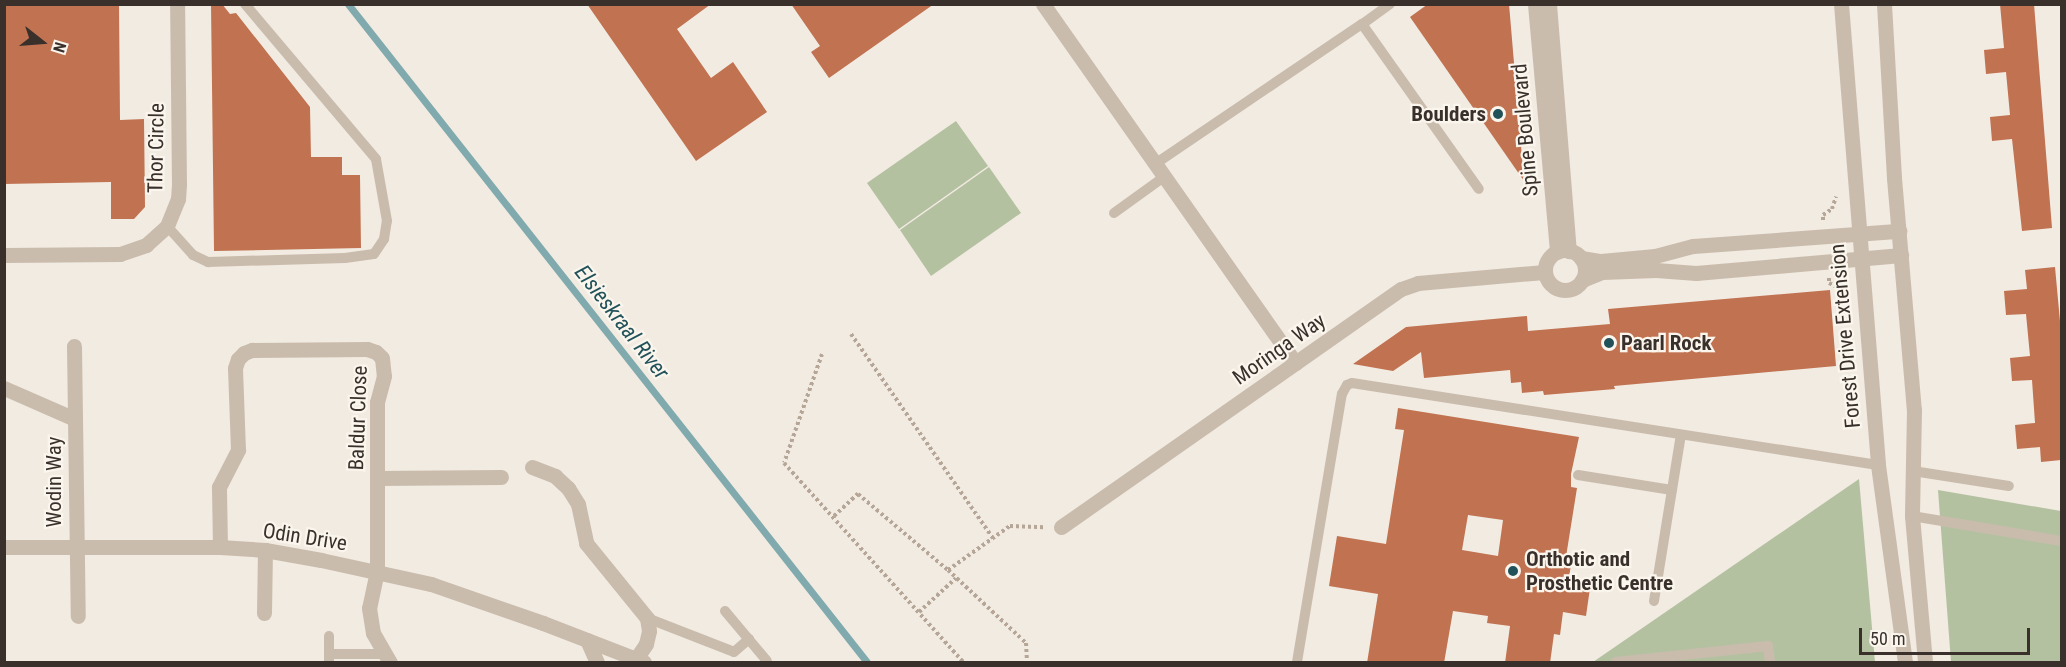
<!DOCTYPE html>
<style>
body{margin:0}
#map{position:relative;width:2066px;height:667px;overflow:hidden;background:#f2ebe1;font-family:"Roboto Condensed",sans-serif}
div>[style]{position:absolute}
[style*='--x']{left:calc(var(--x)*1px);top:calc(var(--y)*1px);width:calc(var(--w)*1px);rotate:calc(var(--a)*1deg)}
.green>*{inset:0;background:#b4c1a1}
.stream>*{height:7px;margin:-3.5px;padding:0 3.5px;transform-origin:3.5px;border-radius:3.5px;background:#81aaae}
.building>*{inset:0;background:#c07251}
.path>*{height:4px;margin-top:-2px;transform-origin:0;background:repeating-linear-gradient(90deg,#b6a697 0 3px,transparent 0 6px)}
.service>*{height:10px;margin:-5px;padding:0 5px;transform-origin:5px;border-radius:5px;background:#cabcad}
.minor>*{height:15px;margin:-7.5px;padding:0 7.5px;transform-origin:7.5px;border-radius:7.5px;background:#cabcad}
.minor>.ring{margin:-7.5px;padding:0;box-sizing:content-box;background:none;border:15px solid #cabcad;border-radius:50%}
.tertiary>*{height:15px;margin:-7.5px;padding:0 7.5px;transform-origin:7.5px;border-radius:7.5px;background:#cabcad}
.dots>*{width:16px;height:16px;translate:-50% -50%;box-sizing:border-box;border:3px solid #faf5ed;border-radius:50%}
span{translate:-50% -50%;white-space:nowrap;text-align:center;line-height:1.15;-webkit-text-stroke:4.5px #faf5ed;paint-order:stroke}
.poi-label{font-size:21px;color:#39302b;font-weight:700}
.right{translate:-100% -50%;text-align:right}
.left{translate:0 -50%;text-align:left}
.street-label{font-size:21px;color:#39302b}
.water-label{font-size:22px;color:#225259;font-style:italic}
.frame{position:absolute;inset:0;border:6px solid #39302b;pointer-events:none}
.north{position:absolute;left:12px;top:12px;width:60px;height:60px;-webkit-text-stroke:4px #faf5ed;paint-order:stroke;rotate:107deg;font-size:16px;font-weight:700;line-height:24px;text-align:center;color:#39302b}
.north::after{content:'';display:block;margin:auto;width:21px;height:27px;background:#39302b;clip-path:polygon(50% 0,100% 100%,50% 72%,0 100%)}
.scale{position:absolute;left:1859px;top:628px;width:171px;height:27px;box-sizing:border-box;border:3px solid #39302b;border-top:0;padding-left:8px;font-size:18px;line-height:21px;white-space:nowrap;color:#39302b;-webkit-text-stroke:4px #faf5ed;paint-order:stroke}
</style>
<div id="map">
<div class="green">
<div style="clip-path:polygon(956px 121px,988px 166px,899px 229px,867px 183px)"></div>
<div style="clip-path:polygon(989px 167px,1021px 213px,931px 276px,900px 230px)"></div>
<div style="clip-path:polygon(1859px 479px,1875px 662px,1593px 662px)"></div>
<div style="clip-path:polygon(1938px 490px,2061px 511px,2061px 662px,1951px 662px)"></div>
</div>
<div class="stream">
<div style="--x:348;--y:4;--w:838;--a:51.74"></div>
</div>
<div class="building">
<div style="clip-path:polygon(4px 4px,119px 4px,120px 120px,144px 119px,145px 207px,134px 219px,111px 219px,111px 182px,4px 184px)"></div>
<div style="clip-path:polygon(211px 4px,222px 4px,230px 14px,236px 13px,310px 107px,311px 157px,342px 157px,342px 175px,360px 175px,361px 248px,214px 251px)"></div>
<div style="clip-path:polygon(587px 4px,711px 4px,677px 29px,711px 78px,733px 62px,767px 112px,696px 161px)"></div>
<div style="clip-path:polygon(791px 4px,934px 4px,829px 78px,811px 52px,820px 46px)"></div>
<div style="clip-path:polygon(1428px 4px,1509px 4px,1524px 181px,1410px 17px)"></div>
<div style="clip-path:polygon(2000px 4px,2034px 4px,2052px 228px,2022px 231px,2012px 139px,1992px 141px,1990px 117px,2010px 115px,2006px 72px,1986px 74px,1984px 50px,2004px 48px)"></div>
<div style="clip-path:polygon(2055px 267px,2061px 332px,2061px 460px,2041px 462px,2040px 447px,2017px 449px,2015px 425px,2035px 423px,2032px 380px,2012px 381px,2010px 358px,2030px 356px,2026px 314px,2006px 315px,2004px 291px,2027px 289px,2025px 270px)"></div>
<div style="clip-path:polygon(1830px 290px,1836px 366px,1614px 386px,1615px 389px,1544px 395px,1543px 391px,1522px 393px,1521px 382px,1511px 383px,1510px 370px,1424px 378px,1421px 352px,1393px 371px,1353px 364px,1406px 327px,1527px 316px,1528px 331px,1610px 324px,1608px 309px)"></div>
<div style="clip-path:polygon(evenodd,1398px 408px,1579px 437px,1571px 474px,1571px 487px,1577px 488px,1565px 563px,1571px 564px,1568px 585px,1590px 588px,1586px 616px,1563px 612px,1560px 635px,1554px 634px,1550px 663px,1505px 663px,1510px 626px,1487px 623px,1488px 616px,1453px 611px,1444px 663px,1367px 663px,1378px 594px,1329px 586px,1337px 536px,1386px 544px,1404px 430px,1395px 429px,1398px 408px,1468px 515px,1503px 520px,1498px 556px,1462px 550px,1468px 515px)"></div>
</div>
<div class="path">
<div style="--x:1823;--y:220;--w:5;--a:-90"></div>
<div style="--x:1823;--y:215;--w:11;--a:-34"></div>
<div style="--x:1832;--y:209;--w:13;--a:-72"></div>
<div style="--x:1829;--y:278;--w:5;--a:90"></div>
<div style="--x:1829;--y:283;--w:9;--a:27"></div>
<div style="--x:1837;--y:287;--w:11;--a:49"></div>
<div style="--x:851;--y:334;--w:249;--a:55.2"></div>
<div style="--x:822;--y:354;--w:115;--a:109.2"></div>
<div style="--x:784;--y:463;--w:268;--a:48"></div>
<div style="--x:834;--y:516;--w:33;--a:-43"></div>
<div style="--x:858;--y:494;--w:118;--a:40.2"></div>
<div style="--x:948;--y:570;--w:107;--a:43.1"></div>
<div style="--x:1026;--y:643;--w:19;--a:87"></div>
<div style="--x:948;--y:570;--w:76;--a:-35.4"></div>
<div style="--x:1010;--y:526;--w:34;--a:2"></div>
<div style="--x:919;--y:612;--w:50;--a:-42.6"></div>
</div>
<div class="service">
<div style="--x:1390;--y:4;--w:34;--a:144"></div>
<div style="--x:1362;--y:24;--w:202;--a:54.7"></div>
<div style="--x:1155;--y:164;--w:250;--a:-34.1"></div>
<div style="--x:1114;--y:213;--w:62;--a:-35.8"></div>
<div style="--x:167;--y:226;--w:39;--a:48"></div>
<div style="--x:193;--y:255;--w:17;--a:25"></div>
<div style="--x:208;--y:262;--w:137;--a:-1.7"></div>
<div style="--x:345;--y:258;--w:29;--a:-8"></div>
<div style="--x:374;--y:254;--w:18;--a:-56"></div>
<div style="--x:384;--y:239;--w:18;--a:-81"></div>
<div style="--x:387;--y:221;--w:63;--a:-100.1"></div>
<div style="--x:376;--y:159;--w:203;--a:-130.2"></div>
<div style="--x:1913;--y:471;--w:97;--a:8.9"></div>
<div style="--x:1578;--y:475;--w:95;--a:9.1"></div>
<div style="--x:1912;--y:516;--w:152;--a:9.5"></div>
<div style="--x:1654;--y:601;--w:168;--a:-80.8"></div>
<div style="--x:725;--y:611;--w:65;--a:50"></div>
<div style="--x:647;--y:618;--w:93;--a:21.3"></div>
<div style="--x:734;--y:652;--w:20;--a:-41"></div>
<div style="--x:329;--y:636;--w:26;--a:90"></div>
<div style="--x:329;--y:654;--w:56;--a:0"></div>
<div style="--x:1297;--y:662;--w:272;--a:-80.5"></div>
<div style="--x:1342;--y:394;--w:10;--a:-61"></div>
<div style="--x:1347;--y:385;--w:5;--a:-22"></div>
<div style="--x:1352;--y:383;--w:532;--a:8.86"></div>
<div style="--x:1616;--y:662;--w:153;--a:-6"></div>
<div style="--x:1768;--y:646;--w:16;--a:83"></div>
</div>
<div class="minor">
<div style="--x:1043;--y:4;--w:439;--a:54.9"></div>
<div style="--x:1535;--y:4;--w:249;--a:84.9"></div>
<div style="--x:1549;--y:4;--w:248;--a:85.4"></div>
<div class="ring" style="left:1545px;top:250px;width:25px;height:25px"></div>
<div style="--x:4;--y:255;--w:116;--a:-0.5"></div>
<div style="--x:120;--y:254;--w:28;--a:-19"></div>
<div style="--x:146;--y:245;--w:28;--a:-42"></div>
<div style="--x:167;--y:226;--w:29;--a:-68"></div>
<div style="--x:178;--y:199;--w:15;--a:-86"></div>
<div style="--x:179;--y:184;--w:180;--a:-90.6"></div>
<div style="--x:1581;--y:258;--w:20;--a:9"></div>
<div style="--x:1601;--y:261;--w:54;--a:-5.3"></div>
<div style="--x:1655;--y:256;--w:39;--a:-15"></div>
<div style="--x:1693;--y:246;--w:207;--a:-4.2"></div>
<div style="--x:1582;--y:280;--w:22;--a:-22"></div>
<div style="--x:1602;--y:272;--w:54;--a:-2.1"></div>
<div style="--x:1656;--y:270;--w:40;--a:4.3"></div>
<div style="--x:1696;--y:273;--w:206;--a:-5"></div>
<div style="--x:74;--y:346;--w:270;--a:89.2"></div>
<div style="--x:4;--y:388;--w:77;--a:23.6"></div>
<div style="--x:532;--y:467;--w:25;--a:21"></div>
<div style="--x:555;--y:476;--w:18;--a:43"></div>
<div style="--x:568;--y:488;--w:19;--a:58"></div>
<div style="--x:578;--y:504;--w:40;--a:78"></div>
<div style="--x:586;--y:543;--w:97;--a:50.9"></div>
<div style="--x:647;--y:618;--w:13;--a:81"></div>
<div style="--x:649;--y:631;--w:13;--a:103"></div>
<div style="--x:646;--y:644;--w:18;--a:124"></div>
<div style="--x:377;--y:478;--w:124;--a:-0.5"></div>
<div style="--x:1061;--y:527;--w:415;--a:-35"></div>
<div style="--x:1401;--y:289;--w:18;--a:-19"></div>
<div style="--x:1418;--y:283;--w:127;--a:-5"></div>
<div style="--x:4;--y:547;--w:216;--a:0"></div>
<div style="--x:220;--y:547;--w:45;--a:3.8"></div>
<div style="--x:265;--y:550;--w:57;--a:10.1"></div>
<div style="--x:321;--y:560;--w:113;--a:12.3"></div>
<div style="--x:431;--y:584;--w:119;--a:19.2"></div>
<div style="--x:543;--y:623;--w:108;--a:21.1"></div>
<div style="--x:220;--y:547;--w:60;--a:-91"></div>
<div style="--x:219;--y:487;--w:42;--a:-62.8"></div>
<div style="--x:238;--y:450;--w:82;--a:-92.1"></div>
<div style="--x:235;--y:368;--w:9;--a:-72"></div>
<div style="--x:238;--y:359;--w:8;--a:-45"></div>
<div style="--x:244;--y:353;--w:9;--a:-21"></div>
<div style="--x:252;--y:350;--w:115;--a:-0.5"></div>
<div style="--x:367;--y:349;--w:9;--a:18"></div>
<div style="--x:376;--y:352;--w:8;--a:45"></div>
<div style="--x:382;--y:358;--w:18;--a:84"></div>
<div style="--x:384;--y:376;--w:27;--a:105"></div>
<div style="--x:377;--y:402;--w:169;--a:90"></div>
<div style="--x:377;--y:571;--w:38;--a:102"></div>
<div style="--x:369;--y:608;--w:25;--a:81"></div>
<div style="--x:373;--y:633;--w:34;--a:60"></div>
<div style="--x:264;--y:613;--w:63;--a:-89.1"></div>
<div style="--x:587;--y:640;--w:24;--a:66"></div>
</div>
<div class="tertiary">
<div style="--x:1841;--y:4;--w:462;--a:85.4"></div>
<div style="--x:1878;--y:465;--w:199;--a:82.2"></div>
<div style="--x:1884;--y:4;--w:174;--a:86.7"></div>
<div style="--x:1894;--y:178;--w:233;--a:85.1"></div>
<div style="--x:1914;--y:410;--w:106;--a:91.1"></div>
<div style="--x:1912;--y:516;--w:147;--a:84.9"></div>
</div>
<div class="dots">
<div style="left:1498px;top:114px;background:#225259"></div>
<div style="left:1609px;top:343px;background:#225259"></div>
<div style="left:1513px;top:571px;background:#225259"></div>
</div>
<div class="poi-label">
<span class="right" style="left:1486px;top:114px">Boulders</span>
<span class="left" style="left:1621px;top:343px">Paarl Rock</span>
<span class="left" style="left:1526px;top:571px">Orthotic and<br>Prosthetic Centre</span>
</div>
<div class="street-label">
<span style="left:1525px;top:130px;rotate:-95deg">Spine Boulevard</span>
<span style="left:156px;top:148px;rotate:-89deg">Thor Circle</span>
<span style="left:1845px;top:336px;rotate:-95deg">Forest Drive Extension</span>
<span style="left:1279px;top:349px;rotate:-35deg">Moringa Way</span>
<span style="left:358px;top:418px;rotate:-88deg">Baldur Close</span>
<span style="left:54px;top:482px;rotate:-90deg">Wodin Way</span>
<span style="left:305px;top:537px;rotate:9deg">Odin Drive</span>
</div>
<div class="water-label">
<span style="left:622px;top:322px;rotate:52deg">Elsieskraal River</span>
</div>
<div class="frame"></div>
<div class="north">N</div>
<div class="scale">50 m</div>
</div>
